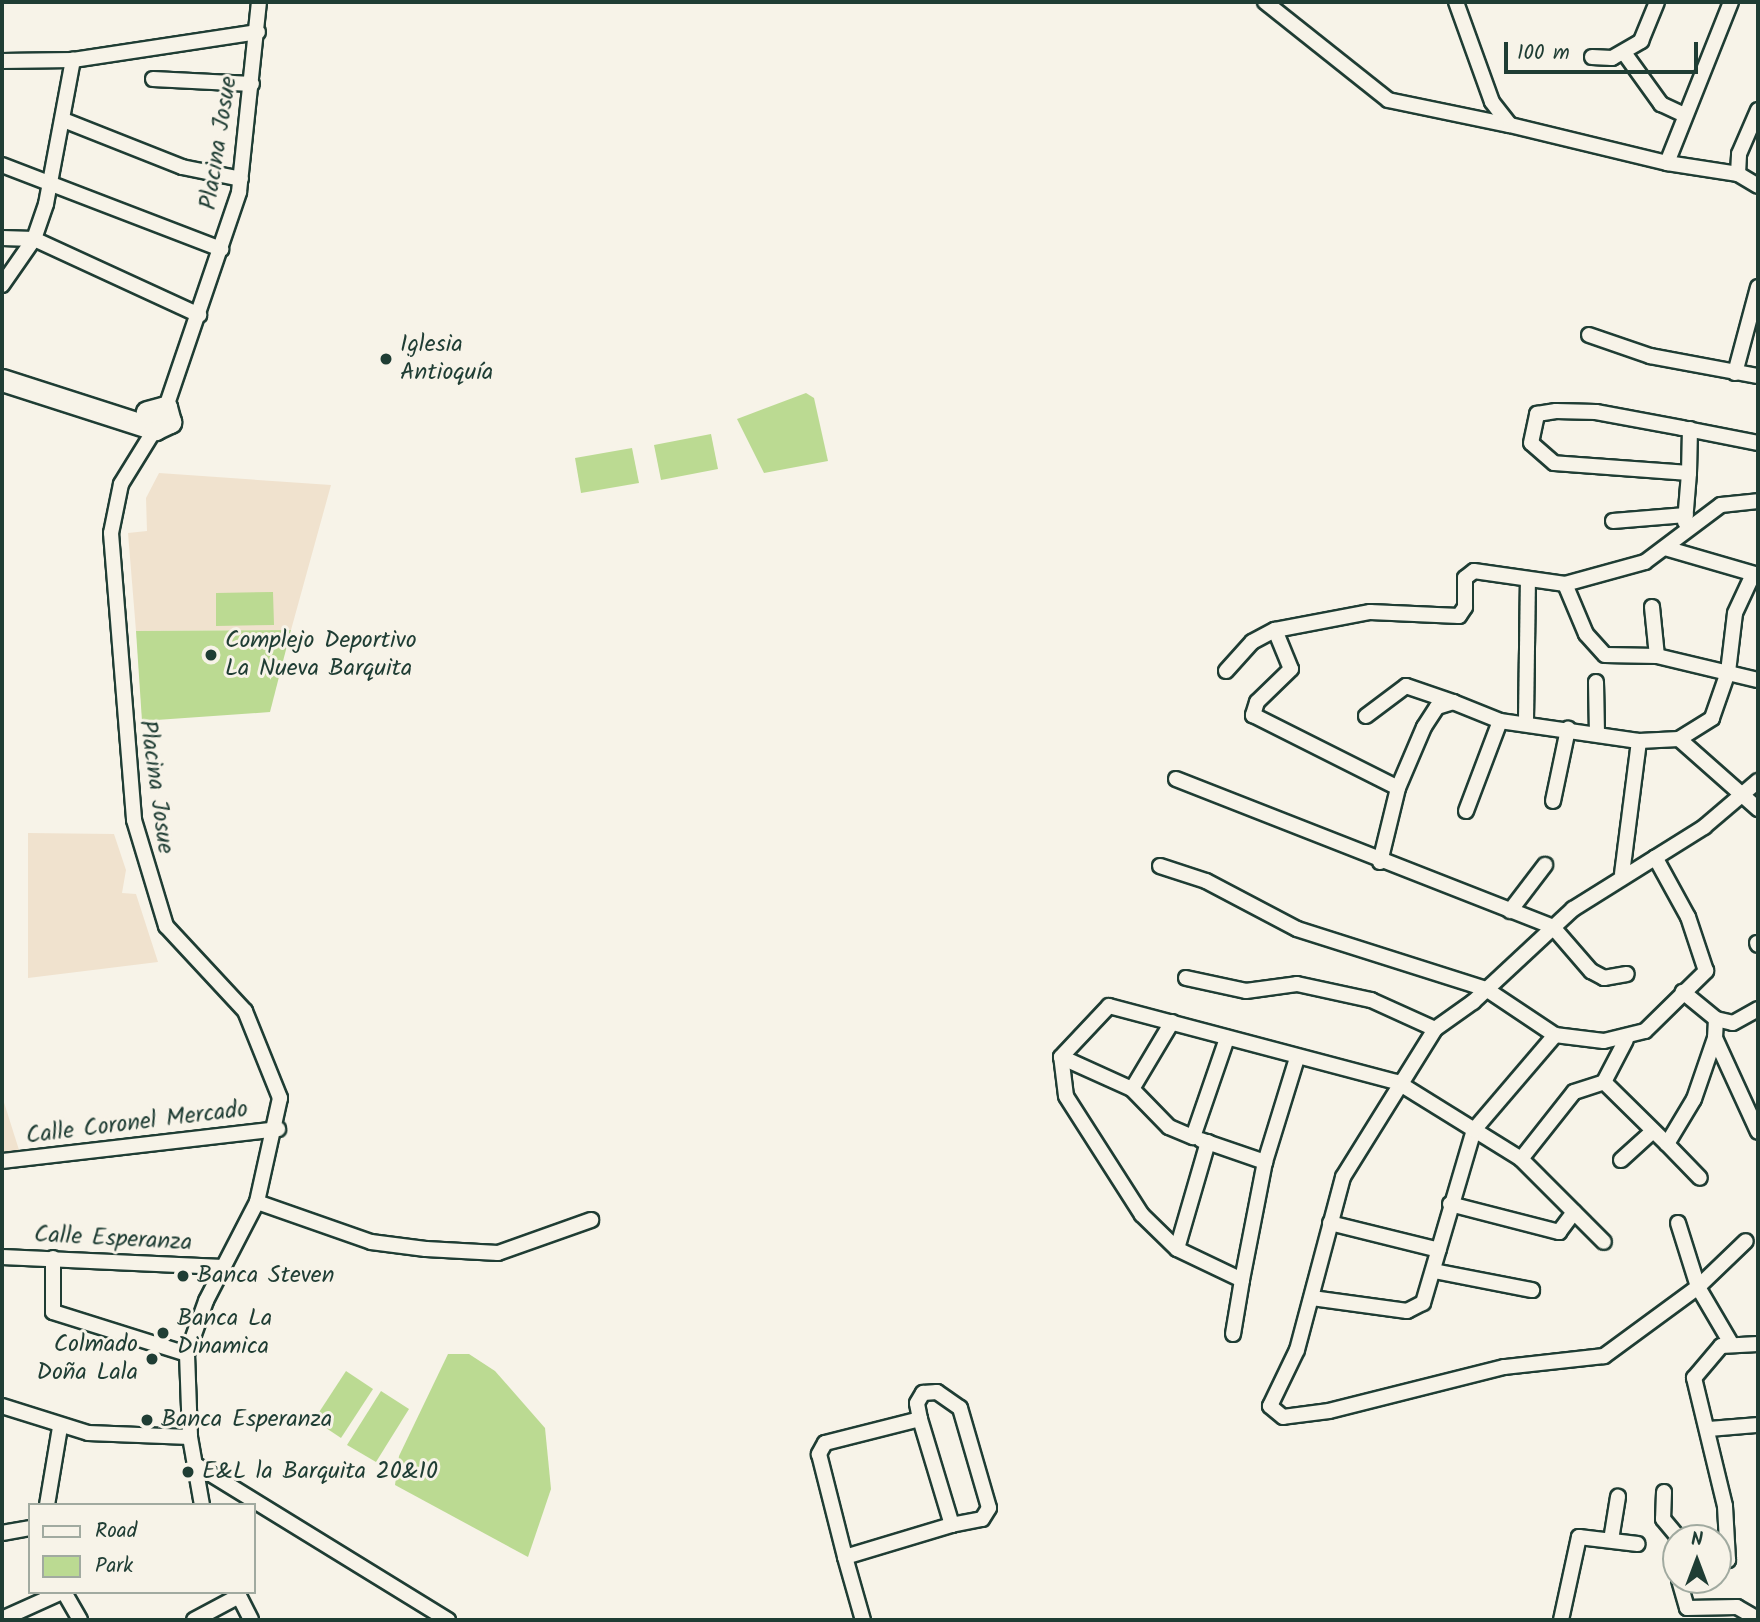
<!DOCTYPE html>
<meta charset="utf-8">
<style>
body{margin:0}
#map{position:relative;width:1760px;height:1622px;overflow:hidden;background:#f7f3e8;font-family:Kalam,sans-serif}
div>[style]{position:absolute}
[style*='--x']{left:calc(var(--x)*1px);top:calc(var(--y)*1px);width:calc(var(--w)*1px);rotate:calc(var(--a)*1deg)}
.built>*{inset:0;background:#f0e2ce}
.green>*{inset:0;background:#bbda92}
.roads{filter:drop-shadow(2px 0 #1f3d34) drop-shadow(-2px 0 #1f3d34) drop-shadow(0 2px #1f3d34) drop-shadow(0 -2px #1f3d34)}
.street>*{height:14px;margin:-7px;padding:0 7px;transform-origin:7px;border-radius:7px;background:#f7f3e8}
.secondary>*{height:21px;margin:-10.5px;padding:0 10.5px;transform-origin:10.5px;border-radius:10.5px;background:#f7f3e8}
.dots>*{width:19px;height:19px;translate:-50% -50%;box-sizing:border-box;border:4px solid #f7f3e8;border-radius:50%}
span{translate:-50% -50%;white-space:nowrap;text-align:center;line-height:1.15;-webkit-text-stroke:6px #f7f3e8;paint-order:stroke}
.street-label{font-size:24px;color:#1f3d34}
.poi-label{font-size:24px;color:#1f3d34}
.left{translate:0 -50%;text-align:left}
.right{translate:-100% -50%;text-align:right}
.frame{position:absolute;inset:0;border:4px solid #1f3d34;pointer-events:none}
.legend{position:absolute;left:28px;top:1503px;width:228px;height:91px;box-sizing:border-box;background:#f7f3e8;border:2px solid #a1aaa0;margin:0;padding:9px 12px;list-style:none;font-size:21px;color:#1f3d34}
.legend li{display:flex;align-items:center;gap:14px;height:35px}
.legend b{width:35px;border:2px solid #a1aaa0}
.north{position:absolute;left:1662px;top:1524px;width:70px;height:70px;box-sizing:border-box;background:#f7f3e8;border:2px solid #a1aaa0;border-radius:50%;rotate:0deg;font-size:19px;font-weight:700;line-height:28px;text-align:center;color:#1f3d34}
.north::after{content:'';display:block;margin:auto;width:24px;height:32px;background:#1f3d34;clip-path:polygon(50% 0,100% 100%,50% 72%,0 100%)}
.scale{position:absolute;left:1504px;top:42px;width:194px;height:32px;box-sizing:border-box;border:4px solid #1f3d34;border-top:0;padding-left:9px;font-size:21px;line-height:24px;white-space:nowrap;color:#1f3d34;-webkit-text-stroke:5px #f7f3e8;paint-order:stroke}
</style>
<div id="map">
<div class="built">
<div style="clip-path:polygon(159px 473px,331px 485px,291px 630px,136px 631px,128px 533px,147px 531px,146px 498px)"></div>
<div style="clip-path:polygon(28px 833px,114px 834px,126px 870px,122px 893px,136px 894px,158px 962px,28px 978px)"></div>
<div style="clip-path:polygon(2px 1096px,19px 1150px,2px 1152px)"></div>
</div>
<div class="green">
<div style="clip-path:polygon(806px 393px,814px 398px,828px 461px,764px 473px,737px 419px)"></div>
<div style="clip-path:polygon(711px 434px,718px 469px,661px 480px,654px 445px)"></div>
<div style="clip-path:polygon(632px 448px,639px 483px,581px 493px,575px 458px)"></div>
<div style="clip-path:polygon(273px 592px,274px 625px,216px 626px,216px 593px)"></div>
<div style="clip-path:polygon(291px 630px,270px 712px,142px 721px,136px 631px)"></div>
<div style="clip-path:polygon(448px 1354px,469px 1354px,495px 1371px,545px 1428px,551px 1489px,528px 1557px,395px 1485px,399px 1456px)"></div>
<div style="clip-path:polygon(346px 1371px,373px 1389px,341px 1438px,314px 1420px)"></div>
<div style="clip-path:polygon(381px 1391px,409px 1409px,376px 1462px,347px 1445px)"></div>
</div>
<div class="roads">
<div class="street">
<div style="--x:1265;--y:2;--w:157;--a:38.5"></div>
<div style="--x:1388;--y:100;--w:124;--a:11.7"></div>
<div style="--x:1456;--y:2;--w:106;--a:70.2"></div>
<div style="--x:1492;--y:102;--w:29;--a:52"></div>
<div style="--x:1510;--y:125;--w:162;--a:13.6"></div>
<div style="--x:1731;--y:2;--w:173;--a:111.7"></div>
<div style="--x:1667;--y:163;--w:72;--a:8.8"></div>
<div style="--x:1738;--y:174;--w:23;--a:31"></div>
<div style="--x:1625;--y:54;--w:62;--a:54.2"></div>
<div style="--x:1661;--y:104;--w:23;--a:25"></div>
<div style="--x:1592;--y:57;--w:20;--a:3"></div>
<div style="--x:1612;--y:58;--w:34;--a:-30"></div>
<div style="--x:1641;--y:41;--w:42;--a:-67.7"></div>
<div style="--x:2;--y:61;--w:71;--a:-0.8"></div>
<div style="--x:153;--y:79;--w:99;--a:2.9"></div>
<div style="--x:66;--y:121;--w:125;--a:21.6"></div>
<div style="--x:182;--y:167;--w:60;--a:11.5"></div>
<div style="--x:2;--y:165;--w:235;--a:21"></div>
<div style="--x:1738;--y:174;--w:20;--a:-87"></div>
<div style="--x:1739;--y:154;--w:48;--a:-66.6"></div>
<div style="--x:2;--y:238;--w:32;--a:2"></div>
<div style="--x:34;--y:239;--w:182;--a:24.7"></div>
<div style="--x:2;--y:285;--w:56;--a:-55.2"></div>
<div style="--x:34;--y:239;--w:37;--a:-71"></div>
<div style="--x:46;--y:204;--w:147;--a:-79.4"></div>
<div style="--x:73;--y:60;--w:187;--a:-8.6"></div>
<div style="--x:1589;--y:335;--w:65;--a:19"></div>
<div style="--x:1650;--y:356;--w:110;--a:10.5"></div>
<div style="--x:1735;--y:373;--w:89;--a:-75"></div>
<div style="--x:166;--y:407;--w:227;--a:-71.2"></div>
<div style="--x:239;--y:192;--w:191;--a:-84"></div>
<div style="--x:155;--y:429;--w:65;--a:121.7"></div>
<div style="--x:121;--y:484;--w:50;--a:101.5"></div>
<div style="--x:111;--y:533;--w:288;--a:85.4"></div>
<div style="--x:134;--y:820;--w:111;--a:73.2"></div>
<div style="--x:166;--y:926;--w:116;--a:47.1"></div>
<div style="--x:245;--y:1011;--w:94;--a:68.1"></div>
<div style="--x:280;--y:1098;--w:107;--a:102.5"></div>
<div style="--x:257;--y:1202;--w:111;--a:117.3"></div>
<div style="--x:206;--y:1301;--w:56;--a:109.7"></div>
<div style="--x:187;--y:1354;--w:83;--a:87.9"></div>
<div style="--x:190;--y:1437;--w:69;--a:80"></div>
<div style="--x:1690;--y:429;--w:44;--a:91.3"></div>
<div style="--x:1689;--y:473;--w:135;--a:-175.8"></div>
<div style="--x:1554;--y:463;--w:30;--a:-139"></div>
<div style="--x:1531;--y:443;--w:30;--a:-78"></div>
<div style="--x:1537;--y:414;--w:19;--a:-9"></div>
<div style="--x:1556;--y:411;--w:40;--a:1.4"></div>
<div style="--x:1596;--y:412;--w:87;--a:10.5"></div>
<div style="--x:1682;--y:428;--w:77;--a:11.2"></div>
<div style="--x:1613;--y:521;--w:73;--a:-4.7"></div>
<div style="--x:1685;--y:522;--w:49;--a:-85.3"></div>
<div style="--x:1665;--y:548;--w:97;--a:16.2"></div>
<div style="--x:1565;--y:584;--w:54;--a:67.2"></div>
<div style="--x:1586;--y:634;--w:28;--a:48"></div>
<div style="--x:1605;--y:655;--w:52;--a:1.1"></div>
<div style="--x:1657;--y:656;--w:104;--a:13.4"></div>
<div style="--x:1652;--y:607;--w:49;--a:84.2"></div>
<div style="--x:1275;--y:630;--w:97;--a:-10.7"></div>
<div style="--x:1370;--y:612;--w:89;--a:2.6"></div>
<div style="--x:1459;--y:616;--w:11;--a:-56"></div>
<div style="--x:1465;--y:607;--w:29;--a:-90"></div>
<div style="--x:1465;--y:578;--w:11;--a:-38"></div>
<div style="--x:1474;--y:571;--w:92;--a:8.1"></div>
<div style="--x:1565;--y:584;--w:83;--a:-15.4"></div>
<div style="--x:1645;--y:562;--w:95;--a:-36.9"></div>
<div style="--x:1721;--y:505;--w:37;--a:-6"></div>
<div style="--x:1226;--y:671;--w:39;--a:-48"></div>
<div style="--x:1252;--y:642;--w:26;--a:-28"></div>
<div style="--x:1275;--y:630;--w:42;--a:67.7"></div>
<div style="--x:1291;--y:669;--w:47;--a:135.9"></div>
<div style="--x:1257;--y:702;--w:14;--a:107"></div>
<div style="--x:1253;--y:715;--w:162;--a:26.7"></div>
<div style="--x:1596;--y:682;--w:52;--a:88.9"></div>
<div style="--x:1366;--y:716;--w:50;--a:-36.9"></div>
<div style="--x:1406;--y:686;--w:50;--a:18.8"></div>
<div style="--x:1526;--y:720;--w:140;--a:-89.2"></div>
<div style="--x:1679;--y:739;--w:39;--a:-32"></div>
<div style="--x:1712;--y:718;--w:49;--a:-70.8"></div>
<div style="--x:1728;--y:672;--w:59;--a:-83.2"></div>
<div style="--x:1735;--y:613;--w:40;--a:-65"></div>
<div style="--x:1176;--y:779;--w:404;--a:21.4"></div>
<div style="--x:1552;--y:926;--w:60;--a:49.1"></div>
<div style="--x:1591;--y:971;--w:15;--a:28"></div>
<div style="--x:1604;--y:978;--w:23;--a:-10"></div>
<div style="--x:1553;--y:801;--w:74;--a:-78.2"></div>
<div style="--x:1466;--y:811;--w:96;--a:-69.3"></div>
<div style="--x:1380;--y:862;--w:76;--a:-76.3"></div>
<div style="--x:1398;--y:788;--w:66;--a:-66.9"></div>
<div style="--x:1424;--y:727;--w:24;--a:-57"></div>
<div style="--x:1437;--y:707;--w:17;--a:-17"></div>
<div style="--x:1453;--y:702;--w:51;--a:22"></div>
<div style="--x:1500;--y:721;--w:140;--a:8.2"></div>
<div style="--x:1639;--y:741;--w:40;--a:-2.9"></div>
<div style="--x:1679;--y:739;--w:106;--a:41.5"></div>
<div style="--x:1160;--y:866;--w:48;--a:18.1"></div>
<div style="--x:1206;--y:881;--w:103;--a:27.8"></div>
<div style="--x:1297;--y:929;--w:198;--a:17.6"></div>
<div style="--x:1486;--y:989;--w:83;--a:33.7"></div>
<div style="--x:1555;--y:1035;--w:49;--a:7"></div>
<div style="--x:1604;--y:1041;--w:42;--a:-13.7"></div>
<div style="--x:1645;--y:1031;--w:86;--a:-44.5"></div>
<div style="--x:1706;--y:971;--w:57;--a:-108.4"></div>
<div style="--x:1688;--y:917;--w:68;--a:-118.8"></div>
<div style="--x:1622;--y:874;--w:134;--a:-82.7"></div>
<div style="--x:1510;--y:911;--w:58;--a:-52.7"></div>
<div style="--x:1757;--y:943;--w:2;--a:63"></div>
<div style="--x:1186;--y:978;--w:61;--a:12.2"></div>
<div style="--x:1246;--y:991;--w:51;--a:-7.8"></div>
<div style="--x:1297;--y:984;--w:76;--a:12.2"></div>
<div style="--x:1371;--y:1000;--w:70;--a:24.4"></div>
<div style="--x:1716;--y:1019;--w:17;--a:13"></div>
<div style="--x:1733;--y:1023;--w:29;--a:-29"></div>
<div style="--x:1172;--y:1022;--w:78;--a:120.8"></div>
<div style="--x:1132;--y:1089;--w:53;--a:45.8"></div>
<div style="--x:1169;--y:1127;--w:26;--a:23"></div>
<div style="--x:1193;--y:1137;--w:105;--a:-71"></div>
<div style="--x:1715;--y:1038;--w:103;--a:65.4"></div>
<div style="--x:1061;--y:1057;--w:78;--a:24.3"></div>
<div style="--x:1604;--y:1082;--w:88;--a:44.5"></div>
<div style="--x:1667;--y:1144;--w:52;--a:-59"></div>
<div style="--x:1694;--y:1099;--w:65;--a:-71"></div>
<div style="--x:1715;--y:1038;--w:19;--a:-87"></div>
<div style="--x:1716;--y:1019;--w:43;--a:-140.7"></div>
<div style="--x:1604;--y:1082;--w:47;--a:-62.4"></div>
<div style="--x:1201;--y:1140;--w:68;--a:19"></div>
<div style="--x:1265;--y:1162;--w:109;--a:-72.9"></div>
<div style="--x:1208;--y:1142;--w:111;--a:106.2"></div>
<div style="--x:1177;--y:1249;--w:72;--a:25.5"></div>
<div style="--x:1242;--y:1280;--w:120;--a:-79"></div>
<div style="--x:1667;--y:1144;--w:47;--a:45.9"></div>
<div style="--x:1521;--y:1159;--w:85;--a:-51.7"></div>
<div style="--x:1574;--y:1092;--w:32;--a:-18"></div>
<div style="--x:1621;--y:1160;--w:43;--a:-42.2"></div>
<div style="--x:2;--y:1161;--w:278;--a:-6.6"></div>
<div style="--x:257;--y:1202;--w:121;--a:19.3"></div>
<div style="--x:371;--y:1242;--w:55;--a:7.3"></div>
<div style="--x:426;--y:1249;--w:72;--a:3.2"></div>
<div style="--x:498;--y:1253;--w:99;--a:-19.5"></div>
<div style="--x:1450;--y:1204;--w:113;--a:14.4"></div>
<div style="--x:1559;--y:1232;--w:25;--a:-53"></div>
<div style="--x:1330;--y:1223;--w:112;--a:13.9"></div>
<div style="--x:1678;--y:1223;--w:67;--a:72.6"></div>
<div style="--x:1698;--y:1287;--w:66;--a:-43.8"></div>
<div style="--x:1177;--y:1249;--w:49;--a:-135.8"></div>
<div style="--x:1142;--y:1215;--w:141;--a:-122.6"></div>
<div style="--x:1066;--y:1096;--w:39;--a:-97"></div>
<div style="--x:1061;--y:1057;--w:70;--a:-46.7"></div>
<div style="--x:1109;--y:1006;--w:298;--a:14.8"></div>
<div style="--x:1397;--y:1082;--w:146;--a:31.8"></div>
<div style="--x:1521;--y:1159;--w:117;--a:45"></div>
<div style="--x:2;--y:1257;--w:221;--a:2.6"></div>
<div style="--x:53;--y:1258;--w:54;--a:90"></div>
<div style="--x:53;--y:1312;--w:140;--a:17.4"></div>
<div style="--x:1434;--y:1271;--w:100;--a:11"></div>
<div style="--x:1312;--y:1298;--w:96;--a:7.8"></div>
<div style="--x:1407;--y:1311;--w:18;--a:-27"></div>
<div style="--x:1423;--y:1303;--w:180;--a:-73.6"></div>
<div style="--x:1474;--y:1130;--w:125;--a:-49.5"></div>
<div style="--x:1233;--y:1334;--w:55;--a:-80.5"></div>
<div style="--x:1732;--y:1345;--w:67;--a:-120.4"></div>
<div style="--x:1698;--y:1287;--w:117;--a:143.7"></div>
<div style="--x:1604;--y:1356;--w:101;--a:173.7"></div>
<div style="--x:1504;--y:1367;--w:180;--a:165.9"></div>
<div style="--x:1329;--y:1411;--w:46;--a:172.6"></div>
<div style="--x:1283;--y:1417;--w:17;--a:-140"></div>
<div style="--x:1270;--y:1406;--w:62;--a:-64.3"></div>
<div style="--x:1297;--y:1350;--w:179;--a:-75.1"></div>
<div style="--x:1343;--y:1177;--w:174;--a:-58.1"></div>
<div style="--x:1435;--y:1029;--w:47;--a:-35.4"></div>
<div style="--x:1473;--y:1002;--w:137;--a:-42.9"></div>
<div style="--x:1573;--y:909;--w:155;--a:-32"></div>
<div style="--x:1704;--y:827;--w:71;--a:-40.4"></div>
<div style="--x:2;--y:1406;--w:90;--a:17.4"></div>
<div style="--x:88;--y:1433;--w:102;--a:2.2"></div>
<div style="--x:920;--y:1419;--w:16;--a:-101"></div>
<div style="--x:917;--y:1403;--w:12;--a:-59"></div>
<div style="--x:923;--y:1393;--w:14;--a:-4"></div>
<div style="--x:937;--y:1392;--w:28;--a:35"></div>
<div style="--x:960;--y:1408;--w:104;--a:73.8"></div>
<div style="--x:989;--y:1508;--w:13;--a:122"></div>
<div style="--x:982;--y:1519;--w:31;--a:169"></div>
<div style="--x:1710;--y:1429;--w:48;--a:-4.8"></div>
<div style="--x:196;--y:1465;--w:296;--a:31.6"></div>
<div style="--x:1664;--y:1492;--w:27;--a:92"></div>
<div style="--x:1663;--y:1519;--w:25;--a:50"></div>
<div style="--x:47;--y:1505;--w:79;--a:-80.5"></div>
<div style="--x:2;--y:1533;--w:28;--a:-10"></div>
<div style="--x:1611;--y:1540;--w:44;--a:-80.8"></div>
<div style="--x:845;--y:1557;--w:112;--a:-16.7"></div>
<div style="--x:952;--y:1525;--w:111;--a:-106.8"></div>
<div style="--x:920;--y:1419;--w:98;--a:165.8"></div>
<div style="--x:825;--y:1443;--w:13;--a:119"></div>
<div style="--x:819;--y:1454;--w:106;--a:75.8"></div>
<div style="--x:845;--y:1557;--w:66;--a:74.1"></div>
<div style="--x:1718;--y:1564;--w:11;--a:-22"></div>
<div style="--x:1728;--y:1560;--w:54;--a:-93.2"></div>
<div style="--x:1725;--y:1506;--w:132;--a:-103.6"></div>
<div style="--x:1694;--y:1378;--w:42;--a:-49.8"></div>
<div style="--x:1721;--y:1346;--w:37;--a:-3"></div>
<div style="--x:1679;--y:1580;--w:29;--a:74"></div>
<div style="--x:1687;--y:1608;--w:50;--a:-1.1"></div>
<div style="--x:1737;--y:1607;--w:24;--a:30"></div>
<div style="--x:64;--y:1592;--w:32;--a:60"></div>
<div style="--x:237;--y:1592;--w:31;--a:63"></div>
<div style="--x:2;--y:1619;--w:66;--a:-24.2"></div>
<div style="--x:194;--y:1620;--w:51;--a:-28.1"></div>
<div style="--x:1561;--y:1620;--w:85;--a:-77.8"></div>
<div style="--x:1579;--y:1537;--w:59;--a:6.8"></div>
</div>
<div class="secondary">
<div style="--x:2;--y:380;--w:161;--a:17.8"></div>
<div style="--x:155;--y:429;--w:17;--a:-25"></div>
<div style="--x:170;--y:422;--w:16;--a:-105"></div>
<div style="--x:166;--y:407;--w:20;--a:165"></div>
</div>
</div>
<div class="dots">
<div style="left:386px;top:359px;background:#1f3d34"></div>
<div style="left:211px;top:655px;background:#1f3d34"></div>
<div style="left:183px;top:1276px;background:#1f3d34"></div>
<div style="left:163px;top:1333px;background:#1f3d34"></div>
<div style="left:152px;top:1359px;background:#1f3d34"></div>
<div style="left:147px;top:1420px;background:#1f3d34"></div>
<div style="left:188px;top:1472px;background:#1f3d34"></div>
</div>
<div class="street-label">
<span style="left:219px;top:143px;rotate:-81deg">Placina Josue</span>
<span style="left:156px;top:787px;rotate:82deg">Placina Josue</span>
<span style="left:137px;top:1123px;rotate:-7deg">Calle Coronel Mercado</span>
<span style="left:113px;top:1239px;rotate:3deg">Calle Esperanza</span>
</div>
<div class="poi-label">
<span class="left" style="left:400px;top:359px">Iglesia<br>Antioquía</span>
<span class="left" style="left:225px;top:655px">Complejo Deportivo<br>La Nueva Barquita</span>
<span class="left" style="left:197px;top:1276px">Banca Steven</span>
<span class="left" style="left:177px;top:1333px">Banca La<br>Dinamica</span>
<span class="right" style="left:138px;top:1359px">Colmado<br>Doña Lala</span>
<span class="left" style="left:161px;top:1420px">Banca Esperanza</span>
<span class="left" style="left:202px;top:1472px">E&amp;L la Barquita 20&amp;10</span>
</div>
<div class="frame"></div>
<ul class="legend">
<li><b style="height:9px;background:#f7f3e8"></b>Road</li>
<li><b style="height:19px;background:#bbda92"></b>Park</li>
</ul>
<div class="north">N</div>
<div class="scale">100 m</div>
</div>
